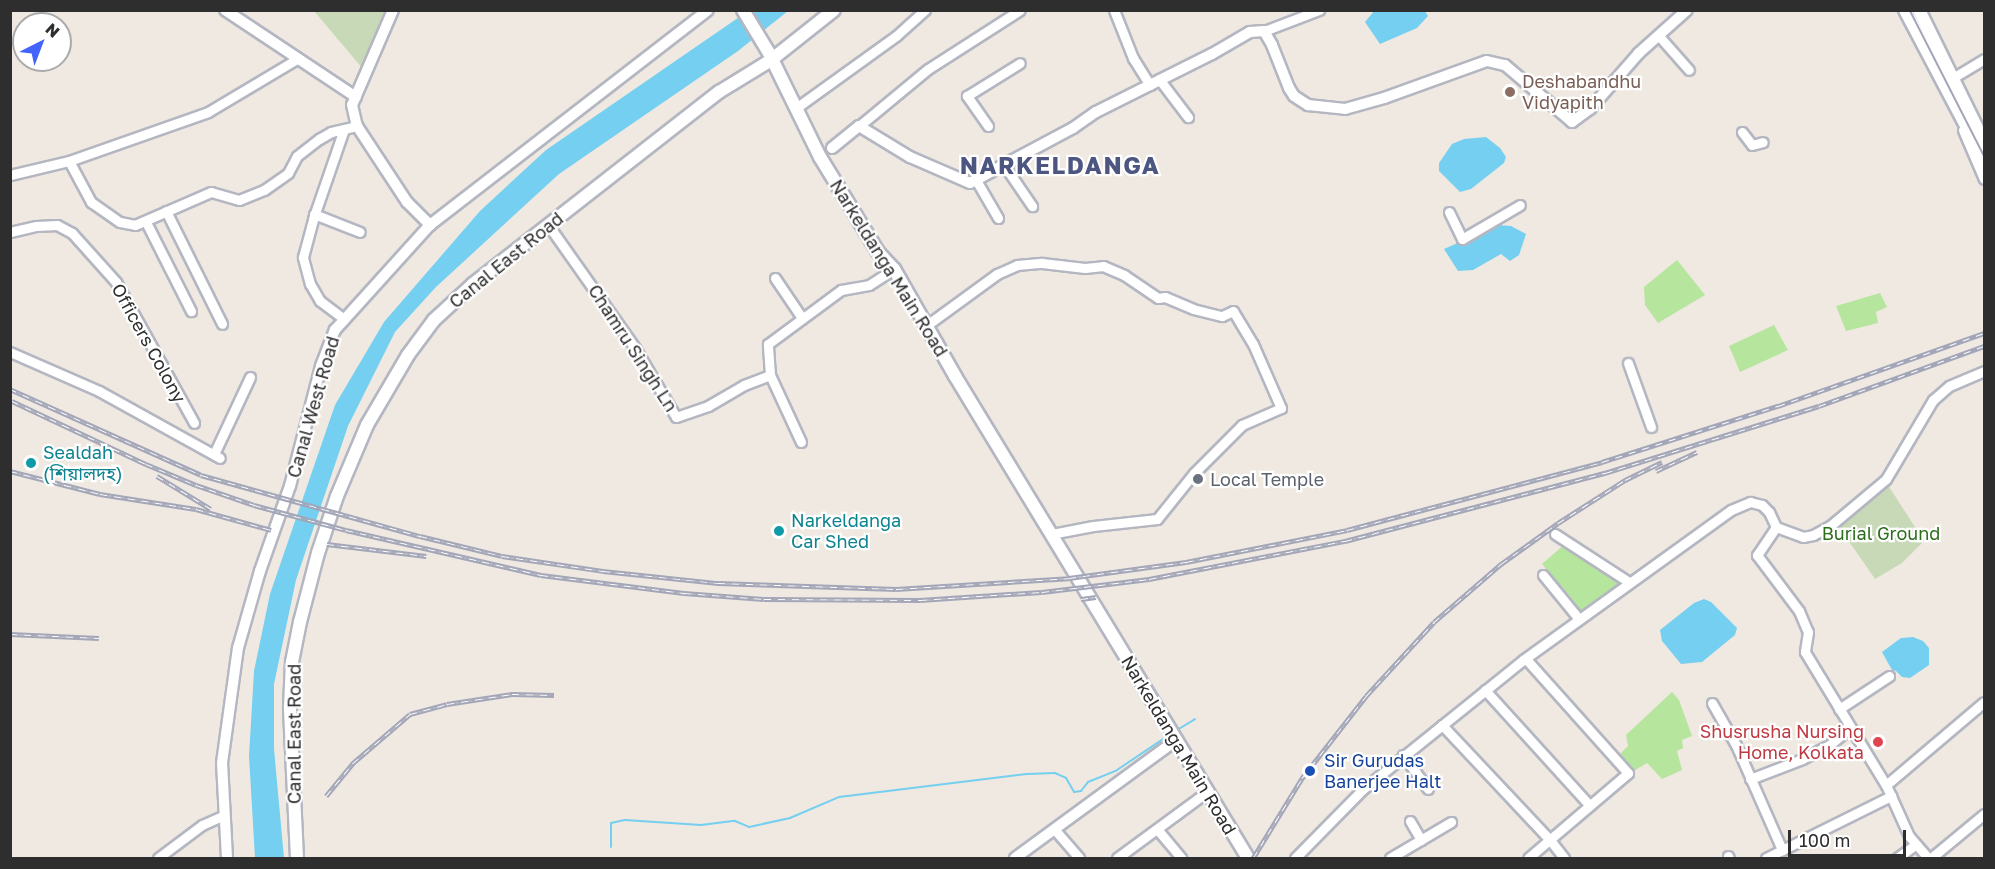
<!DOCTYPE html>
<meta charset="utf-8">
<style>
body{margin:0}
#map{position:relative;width:1995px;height:869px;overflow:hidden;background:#efe9e1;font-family:"Golos Text","Noto Sans Bengali",sans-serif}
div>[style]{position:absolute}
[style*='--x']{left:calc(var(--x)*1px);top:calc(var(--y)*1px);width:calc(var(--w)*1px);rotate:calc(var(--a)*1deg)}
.green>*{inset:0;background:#b6e59e}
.cemetery>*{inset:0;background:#c8d9b8}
.water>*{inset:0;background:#75cff0}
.stream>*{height:2px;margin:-1px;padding:0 1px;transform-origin:1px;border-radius:1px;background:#75cff0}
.roads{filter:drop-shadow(2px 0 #b4b7c1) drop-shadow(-2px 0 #b4b7c1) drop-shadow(0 2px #b4b7c1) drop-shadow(0 -2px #b4b7c1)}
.minor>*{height:9px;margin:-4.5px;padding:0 4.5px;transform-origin:4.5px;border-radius:4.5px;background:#fff}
.tertiary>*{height:10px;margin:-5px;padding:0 5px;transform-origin:5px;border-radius:5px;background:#fff}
.secondary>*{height:12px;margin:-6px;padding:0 6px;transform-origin:6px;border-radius:6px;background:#fff}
.tram>*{height:1.5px;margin:-0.75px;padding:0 0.75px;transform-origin:0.75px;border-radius:0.75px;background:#a3a6b8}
.rail>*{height:4.5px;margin-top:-2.25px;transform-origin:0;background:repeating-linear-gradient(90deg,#fff 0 7px,#a3a6b8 0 14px);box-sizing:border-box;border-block:2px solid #a3a6b8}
.dots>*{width:16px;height:16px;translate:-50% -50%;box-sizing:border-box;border:3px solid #fff;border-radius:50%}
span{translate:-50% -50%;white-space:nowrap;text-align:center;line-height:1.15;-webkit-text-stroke:4.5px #fff;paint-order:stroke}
.education-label{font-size:18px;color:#785e54}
.left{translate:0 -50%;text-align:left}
.street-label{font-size:18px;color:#2e2e2e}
.culture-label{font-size:18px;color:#0d838f}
.worship-label{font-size:18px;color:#5b616d}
.park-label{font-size:18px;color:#2c6e1b}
.health-label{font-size:18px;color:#be3a42}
.right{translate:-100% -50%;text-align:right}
.transit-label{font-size:18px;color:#164399}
.district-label{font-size:24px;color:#4d5680;font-weight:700;letter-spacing:1.5px}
.frame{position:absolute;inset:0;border:12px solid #2e2e2e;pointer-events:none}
.north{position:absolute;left:12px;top:12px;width:60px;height:60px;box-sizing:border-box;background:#fff;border:2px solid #ababab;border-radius:50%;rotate:42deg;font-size:16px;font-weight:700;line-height:24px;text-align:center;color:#2e2e2e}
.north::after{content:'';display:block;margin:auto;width:21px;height:27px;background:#4264fb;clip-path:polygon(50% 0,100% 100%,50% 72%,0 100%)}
.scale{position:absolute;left:1788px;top:830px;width:118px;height:27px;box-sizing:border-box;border:3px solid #2e2e2e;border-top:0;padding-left:8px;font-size:18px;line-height:21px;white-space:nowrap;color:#2e2e2e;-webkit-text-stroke:4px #fff;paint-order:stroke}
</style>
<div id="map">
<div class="green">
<div style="clip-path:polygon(1677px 260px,1705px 295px,1658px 323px,1645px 305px,1644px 287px)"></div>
<div style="clip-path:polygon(1880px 293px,1887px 307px,1876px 312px,1878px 323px,1846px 331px,1836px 306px)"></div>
<div style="clip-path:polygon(1774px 325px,1788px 350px,1740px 372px,1729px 346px)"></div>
<div style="clip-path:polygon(1565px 544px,1623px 580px,1581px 612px,1542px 564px)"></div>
<div style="clip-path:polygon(1672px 692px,1679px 700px,1692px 736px,1682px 740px,1683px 748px,1677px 751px,1682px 770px,1662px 779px,1647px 763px,1632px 772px,1617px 757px,1628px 746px,1626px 735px)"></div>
</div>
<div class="cemetery">
<div style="clip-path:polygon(314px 11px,387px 11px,363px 69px)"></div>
<div style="clip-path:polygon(1886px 482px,1924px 541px,1902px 563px,1875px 579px,1837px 524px)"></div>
</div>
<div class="water">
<div style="clip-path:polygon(1375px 10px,1425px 11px,1428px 16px,1417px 28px,1380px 44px,1365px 22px)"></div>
<div style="clip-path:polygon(748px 11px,788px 11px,738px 51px,559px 174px,436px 287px,395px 332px,348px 426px,296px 580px,274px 684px,274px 749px,284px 858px,255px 858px,249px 756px,254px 671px,270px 594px,335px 405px,384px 322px,480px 211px,546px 150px)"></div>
<div style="clip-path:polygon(1486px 137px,1500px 148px,1506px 157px,1504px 163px,1471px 189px,1460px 192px,1439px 171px,1439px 163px,1452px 144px,1464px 139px)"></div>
<div style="clip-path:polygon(1498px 225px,1511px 226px,1526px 234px,1519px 255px,1510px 261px,1501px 254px,1473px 270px,1458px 271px,1444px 249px)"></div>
<div style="clip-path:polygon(1704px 599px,1711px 602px,1737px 628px,1735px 635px,1702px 662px,1681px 664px,1662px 641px,1660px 630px,1694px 603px)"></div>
<div style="clip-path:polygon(1913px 637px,1923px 641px,1929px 648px,1929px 665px,1910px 678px,1902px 677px,1896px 671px,1892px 670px,1882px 652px,1901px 638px)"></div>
</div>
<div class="stream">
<div style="--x:1177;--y:730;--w:21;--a:-31"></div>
<div style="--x:611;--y:847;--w:24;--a:-90"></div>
<div style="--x:611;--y:823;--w:14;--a:-12"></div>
<div style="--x:625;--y:820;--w:76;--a:3.8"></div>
<div style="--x:701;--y:825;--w:34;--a:-7"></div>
<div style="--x:735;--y:821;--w:15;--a:23"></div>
<div style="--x:749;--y:827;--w:42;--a:-12.4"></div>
<div style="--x:790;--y:818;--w:53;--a:-23.2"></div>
<div style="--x:839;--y:797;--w:189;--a:-7"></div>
<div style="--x:1027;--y:774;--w:28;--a:-2"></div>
<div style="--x:1055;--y:773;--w:12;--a:24"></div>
<div style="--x:1066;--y:778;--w:16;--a:60"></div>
<div style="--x:1074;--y:792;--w:7;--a:-8"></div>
<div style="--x:1081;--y:791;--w:11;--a:-52"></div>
<div style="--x:1088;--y:782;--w:31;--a:-22"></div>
<div style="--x:1117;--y:770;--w:63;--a:-33.9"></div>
</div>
<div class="roads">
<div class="minor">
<div style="--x:1114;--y:10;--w:52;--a:68.4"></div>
<div style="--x:1133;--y:58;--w:32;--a:58"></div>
<div style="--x:1264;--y:31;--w:59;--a:-20.9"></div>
<div style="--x:1659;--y:36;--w:45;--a:48.6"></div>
<div style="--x:1159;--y:79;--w:48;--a:52.7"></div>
<div style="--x:1951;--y:79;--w:39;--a:-31"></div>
<div style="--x:796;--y:108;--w:123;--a:-35.8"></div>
<div style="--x:896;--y:36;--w:39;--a:-42"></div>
<div style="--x:859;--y:126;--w:89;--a:-39.6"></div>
<div style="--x:928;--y:69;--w:109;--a:-32.7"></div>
<div style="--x:988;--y:126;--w:37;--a:-125"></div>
<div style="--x:967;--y:96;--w:62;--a:-31.9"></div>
<div style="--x:1963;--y:130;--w:53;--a:66.8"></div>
<div style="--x:1742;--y:132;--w:16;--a:52"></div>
<div style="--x:1752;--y:145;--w:11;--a:-15"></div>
<div style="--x:69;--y:161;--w:147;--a:-19.4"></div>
<div style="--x:208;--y:112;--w:104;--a:-30.8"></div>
<div style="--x:1004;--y:165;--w:50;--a:55.7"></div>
<div style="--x:10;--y:175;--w:61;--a:-13.3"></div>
<div style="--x:69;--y:161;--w:47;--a:61.8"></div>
<div style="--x:91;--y:202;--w:35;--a:35"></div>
<div style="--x:120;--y:222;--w:15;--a:11"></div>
<div style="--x:135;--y:225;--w:83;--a:-23.5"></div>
<div style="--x:211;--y:192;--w:29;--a:16"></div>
<div style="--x:239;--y:200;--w:27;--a:-22"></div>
<div style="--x:264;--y:190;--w:29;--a:-35"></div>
<div style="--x:288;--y:173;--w:19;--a:-62"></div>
<div style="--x:297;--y:156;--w:28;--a:-38"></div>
<div style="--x:319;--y:139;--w:14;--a:-30"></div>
<div style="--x:331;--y:132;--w:27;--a:-13"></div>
<div style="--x:976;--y:180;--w:44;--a:59.9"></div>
<div style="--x:166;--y:211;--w:126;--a:63.6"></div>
<div style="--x:1449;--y:212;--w:30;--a:64"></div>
<div style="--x:1462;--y:239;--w:67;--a:-30.4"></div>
<div style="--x:314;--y:214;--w:49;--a:21.4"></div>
<div style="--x:146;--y:222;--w:100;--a:63.2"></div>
<div style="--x:549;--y:226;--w:149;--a:54.8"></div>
<div style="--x:635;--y:348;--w:80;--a:59.3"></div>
<div style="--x:676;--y:417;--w:34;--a:-19"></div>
<div style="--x:708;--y:406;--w:42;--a:-30.3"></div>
<div style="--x:744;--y:385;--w:28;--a:-21"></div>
<div style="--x:10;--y:232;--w:27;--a:-13"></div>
<div style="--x:36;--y:226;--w:21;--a:-3"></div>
<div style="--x:57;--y:225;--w:17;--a:28"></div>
<div style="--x:72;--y:233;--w:66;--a:48.1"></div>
<div style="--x:116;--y:282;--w:161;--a:61"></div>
<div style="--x:775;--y:278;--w:48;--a:56"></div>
<div style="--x:344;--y:319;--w:30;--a:-143"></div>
<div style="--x:320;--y:301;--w:20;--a:-120"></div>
<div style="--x:310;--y:284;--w:28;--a:-105"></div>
<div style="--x:303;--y:257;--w:39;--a:-75"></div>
<div style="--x:313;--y:219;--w:95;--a:-71"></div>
<div style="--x:927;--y:325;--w:87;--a:-36.1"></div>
<div style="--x:997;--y:274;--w:22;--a:-24"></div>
<div style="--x:1017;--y:265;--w:25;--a:-5"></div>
<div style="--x:1042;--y:263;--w:43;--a:6.6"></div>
<div style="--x:1085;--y:268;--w:18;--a:-6"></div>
<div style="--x:1103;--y:266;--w:23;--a:23"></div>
<div style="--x:1124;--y:275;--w:41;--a:34.1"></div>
<div style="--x:1158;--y:298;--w:7;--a:-8"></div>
<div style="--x:1165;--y:297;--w:30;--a:23"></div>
<div style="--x:1193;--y:309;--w:30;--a:14"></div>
<div style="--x:1222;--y:316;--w:12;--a:-24"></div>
<div style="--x:1233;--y:311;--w:39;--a:59"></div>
<div style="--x:1253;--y:344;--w:70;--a:66.4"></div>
<div style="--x:1281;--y:408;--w:43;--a:156.4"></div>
<div style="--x:1242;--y:425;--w:68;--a:135"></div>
<div style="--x:1194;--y:473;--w:59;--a:128.8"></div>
<div style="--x:1157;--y:519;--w:64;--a:173.8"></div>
<div style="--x:1093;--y:526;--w:43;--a:169.2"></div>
<div style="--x:10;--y:352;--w:97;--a:23.7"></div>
<div style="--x:99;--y:391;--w:138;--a:29"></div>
<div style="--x:1628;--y:363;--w:68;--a:70.2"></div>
<div style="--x:801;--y:442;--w:74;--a:-114.8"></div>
<div style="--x:770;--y:375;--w:31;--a:-94"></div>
<div style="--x:768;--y:344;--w:91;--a:-36.5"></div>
<div style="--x:841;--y:290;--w:28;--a:-10"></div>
<div style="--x:869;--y:285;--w:30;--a:-33"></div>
<div style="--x:214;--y:454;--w:85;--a:-64.9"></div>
<div style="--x:1776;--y:527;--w:29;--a:20"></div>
<div style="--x:1803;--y:537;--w:10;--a:-11"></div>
<div style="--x:1813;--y:535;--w:19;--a:-28"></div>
<div style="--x:1830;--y:526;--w:73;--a:-40"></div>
<div style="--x:1886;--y:479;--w:92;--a:-59.3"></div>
<div style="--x:1933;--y:400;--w:21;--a:-41"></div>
<div style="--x:1949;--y:386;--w:38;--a:-23"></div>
<div style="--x:1555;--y:534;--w:88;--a:33"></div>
<div style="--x:1543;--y:575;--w:57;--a:50.7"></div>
<div style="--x:1526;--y:659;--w:153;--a:48.2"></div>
<div style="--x:1628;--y:773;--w:131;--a:139.6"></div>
<div style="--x:1485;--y:690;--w:156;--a:47.8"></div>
<div style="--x:1712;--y:703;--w:48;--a:60.3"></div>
<div style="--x:1736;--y:745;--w:115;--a:66.3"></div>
<div style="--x:1839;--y:709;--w:60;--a:-33.4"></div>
<div style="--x:1442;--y:725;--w:158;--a:46.8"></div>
<div style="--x:1550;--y:840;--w:23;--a:52"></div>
<div style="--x:1403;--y:755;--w:42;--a:53.7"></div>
<div style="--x:1750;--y:779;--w:56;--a:-21"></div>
<div style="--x:1802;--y:759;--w:29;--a:-27"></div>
<div style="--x:1828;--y:746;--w:19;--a:-39"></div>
<div style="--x:1843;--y:734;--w:10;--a:-61"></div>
<div style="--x:1886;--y:785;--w:128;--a:-40.3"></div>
<div style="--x:1410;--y:821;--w:22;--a:60"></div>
<div style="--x:1157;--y:829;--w:38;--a:50"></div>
<div style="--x:1055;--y:830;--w:37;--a:49"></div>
<div style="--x:1728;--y:856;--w:2;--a:63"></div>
<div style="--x:158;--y:858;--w:55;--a:-36.9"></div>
<div style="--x:202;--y:825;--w:24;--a:-24"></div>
<div style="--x:1117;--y:858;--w:112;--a:-36.3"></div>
<div style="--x:1295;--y:858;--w:97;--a:-45.4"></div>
<div style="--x:1363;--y:789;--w:206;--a:-38.9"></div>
<div style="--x:1523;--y:660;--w:256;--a:-35.8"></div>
<div style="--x:1731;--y:510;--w:21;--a:-23"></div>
<div style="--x:1750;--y:502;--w:12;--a:14"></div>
<div style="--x:1762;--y:505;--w:10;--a:45"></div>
<div style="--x:1769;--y:512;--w:17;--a:65"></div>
<div style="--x:1776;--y:527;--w:34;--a:124"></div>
<div style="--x:1757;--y:555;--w:70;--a:53.1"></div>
<div style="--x:1799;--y:611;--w:23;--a:67"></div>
<div style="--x:1808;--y:632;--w:20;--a:99"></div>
<div style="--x:1805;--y:652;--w:156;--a:58.7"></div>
<div style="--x:1886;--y:785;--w:56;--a:65.7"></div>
<div style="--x:1909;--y:836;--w:29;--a:49"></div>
<div style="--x:1390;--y:858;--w:71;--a:-30.5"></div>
<div style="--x:1766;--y:858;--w:140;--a:-26.4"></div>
<div style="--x:1897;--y:858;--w:22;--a:-36"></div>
<div style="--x:1931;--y:858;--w:69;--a:-39.7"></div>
</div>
<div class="tertiary">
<div style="--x:225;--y:10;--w:157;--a:33.6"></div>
<div style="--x:393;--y:10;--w:103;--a:113.3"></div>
<div style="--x:352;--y:105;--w:22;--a:77"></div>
<div style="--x:357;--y:126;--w:91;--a:56.7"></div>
<div style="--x:407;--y:202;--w:33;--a:45"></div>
<div style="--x:832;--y:148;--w:35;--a:-39"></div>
<div style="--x:859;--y:126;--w:60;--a:31.3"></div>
<div style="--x:910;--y:157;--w:65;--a:23.4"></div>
<div style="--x:970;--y:183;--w:117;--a:-28.1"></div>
<div style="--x:1073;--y:128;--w:28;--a:-35"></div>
<div style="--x:1096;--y:112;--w:130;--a:-26.6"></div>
<div style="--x:1212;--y:54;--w:44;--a:-30.1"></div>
<div style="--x:1250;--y:32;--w:14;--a:-4"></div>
<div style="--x:1264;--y:31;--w:16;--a:60"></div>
<div style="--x:1272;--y:45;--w:46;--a:68.4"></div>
<div style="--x:1289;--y:88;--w:9;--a:58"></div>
<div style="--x:1294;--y:96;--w:17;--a:33"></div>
<div style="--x:1308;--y:105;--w:37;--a:6"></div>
<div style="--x:1345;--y:109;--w:41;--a:-15.8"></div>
<div style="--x:1384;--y:98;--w:109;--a:-19.8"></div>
<div style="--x:1487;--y:61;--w:18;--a:13"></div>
<div style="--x:1505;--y:65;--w:88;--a:40.4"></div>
<div style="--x:1572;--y:122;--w:22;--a:-36"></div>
<div style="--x:1590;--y:109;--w:74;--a:-48.8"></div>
<div style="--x:1639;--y:53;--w:64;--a:-41.9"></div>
<div style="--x:227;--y:858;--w:95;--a:-93"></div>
<div style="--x:222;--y:763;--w:116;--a:-82.1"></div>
<div style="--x:238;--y:648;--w:80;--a:-74.1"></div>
<div style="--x:260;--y:571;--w:90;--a:-70.6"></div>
<div style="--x:290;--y:486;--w:124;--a:-75.5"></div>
<div style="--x:321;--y:366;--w:39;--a:-69"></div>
<div style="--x:335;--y:330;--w:142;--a:-47.9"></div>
<div style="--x:430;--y:225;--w:351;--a:-37.7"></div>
<div style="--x:1015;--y:858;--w:200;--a:-36.2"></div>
</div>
<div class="secondary">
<div style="--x:743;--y:10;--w:50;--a:58.8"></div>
<div style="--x:769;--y:53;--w:116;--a:63.9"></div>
<div style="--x:820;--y:157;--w:111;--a:58.6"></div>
<div style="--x:878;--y:252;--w:23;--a:47"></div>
<div style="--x:894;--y:269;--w:123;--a:60.3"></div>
<div style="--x:955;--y:376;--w:564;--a:58.71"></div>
<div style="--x:1905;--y:10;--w:170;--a:62.2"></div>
<div style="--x:1919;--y:10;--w:147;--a:63.8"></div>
<div style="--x:297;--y:858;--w:151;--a:-92.7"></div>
<div style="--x:290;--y:707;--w:45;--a:-87.5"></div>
<div style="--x:292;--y:662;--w:41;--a:-78.7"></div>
<div style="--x:300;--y:622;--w:71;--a:-75.4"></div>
<div style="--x:318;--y:553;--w:60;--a:-71.6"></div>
<div style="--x:337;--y:496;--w:77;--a:-67.1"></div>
<div style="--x:367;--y:425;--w:81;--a:-59.6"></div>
<div style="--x:408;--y:355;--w:44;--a:-53.4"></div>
<div style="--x:434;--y:320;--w:53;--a:-42.7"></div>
<div style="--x:473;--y:284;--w:312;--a:-38"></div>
<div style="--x:719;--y:92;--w:61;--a:-31.6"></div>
<div style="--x:771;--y:60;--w:80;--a:-38.4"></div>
</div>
</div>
<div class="tram">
<div style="--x:1910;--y:10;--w:163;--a:63"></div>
</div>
<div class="rail">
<div style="--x:10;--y:389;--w:209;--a:24.2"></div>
<div style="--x:201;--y:475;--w:227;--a:15.6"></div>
<div style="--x:420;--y:536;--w:84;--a:13.7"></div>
<div style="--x:502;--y:556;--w:102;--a:8.4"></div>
<div style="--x:603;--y:571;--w:116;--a:6"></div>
<div style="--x:718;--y:583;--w:178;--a:1.9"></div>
<div style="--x:896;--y:589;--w:173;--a:-3.6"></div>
<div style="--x:1069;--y:578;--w:118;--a:-7.8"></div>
<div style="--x:1186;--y:562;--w:164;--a:-11.2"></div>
<div style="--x:1347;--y:530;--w:264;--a:-14.9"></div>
<div style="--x:1602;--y:462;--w:185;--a:-17.7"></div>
<div style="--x:1778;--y:406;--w:219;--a:-19.5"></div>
<div style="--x:12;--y:401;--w:148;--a:25.2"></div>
<div style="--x:146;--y:464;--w:54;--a:22.8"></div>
<div style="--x:196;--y:485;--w:61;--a:19"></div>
<div style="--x:254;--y:505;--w:95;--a:15.2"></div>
<div style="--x:346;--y:530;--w:200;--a:13"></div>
<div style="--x:541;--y:575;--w:144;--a:7.2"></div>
<div style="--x:684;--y:593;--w:80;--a:4.3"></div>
<div style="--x:764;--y:599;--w:156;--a:0.4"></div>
<div style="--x:920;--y:600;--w:122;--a:-3.8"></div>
<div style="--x:1042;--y:592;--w:108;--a:-6.9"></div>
<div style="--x:1149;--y:579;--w:200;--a:-11"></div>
<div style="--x:1345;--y:541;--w:269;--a:-14.7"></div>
<div style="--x:1605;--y:473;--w:224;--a:-17.4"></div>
<div style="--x:1819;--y:406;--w:176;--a:-20"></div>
<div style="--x:10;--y:471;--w:93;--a:14.3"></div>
<div style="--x:100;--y:494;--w:97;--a:8.9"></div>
<div style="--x:196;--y:509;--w:78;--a:15.6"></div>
<div style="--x:1656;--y:471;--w:45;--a:-24.9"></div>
<div style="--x:157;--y:476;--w:63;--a:31.4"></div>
<div style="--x:327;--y:544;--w:100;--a:6.9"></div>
<div style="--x:1081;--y:599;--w:15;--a:-8"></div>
<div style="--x:10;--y:634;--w:89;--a:2.6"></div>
<div style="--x:326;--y:796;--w:43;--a:-50.7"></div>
<div style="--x:353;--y:763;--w:75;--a:-40.7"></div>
<div style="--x:410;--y:714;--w:38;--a:-15"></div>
<div style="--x:447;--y:704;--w:66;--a:-8.7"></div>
<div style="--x:512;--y:694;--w:42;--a:1.4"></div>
<div style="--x:1253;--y:858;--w:94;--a:-58.5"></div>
<div style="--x:1302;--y:778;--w:104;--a:-52"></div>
<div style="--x:1366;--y:696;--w:100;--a:-47.4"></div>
<div style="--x:1434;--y:622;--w:89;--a:-40.9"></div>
<div style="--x:1501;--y:564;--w:70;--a:-35.7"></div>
<div style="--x:1558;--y:523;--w:80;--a:-32.7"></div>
<div style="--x:1625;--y:480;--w:41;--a:-25.9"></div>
</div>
<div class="dots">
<div style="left:1510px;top:92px;background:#8d6e63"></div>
<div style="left:31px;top:463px;background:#0f9aa8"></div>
<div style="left:1198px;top:479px;background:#6b7280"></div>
<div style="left:779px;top:531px;background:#0f9aa8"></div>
<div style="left:1878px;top:742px;background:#e0444e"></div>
<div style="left:1310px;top:771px;background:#1a4fb4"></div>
</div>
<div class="education-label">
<span class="left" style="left:1522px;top:92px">Deshabandhu<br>Vidyapith</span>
</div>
<div class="street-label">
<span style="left:506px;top:260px;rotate:-39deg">Canal East Road</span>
<span style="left:889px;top:268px;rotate:58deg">Narkeldanga Main Road</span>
<span style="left:149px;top:343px;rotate:61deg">Officers Colony</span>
<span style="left:633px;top:348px;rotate:57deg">Chamru Singh Ln</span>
<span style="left:313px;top:407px;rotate:-74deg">Canal West Road</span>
<span style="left:294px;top:734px;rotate:-90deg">Canal East Road</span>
<span style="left:1179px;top:745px;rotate:59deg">Narkeldanga Main Road</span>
</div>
<div class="culture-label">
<span class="left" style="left:43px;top:463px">Sealdah<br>(শিয়ালদহ)</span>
<span class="left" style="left:791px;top:531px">Narkeldanga<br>Car Shed</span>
</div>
<div class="worship-label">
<span class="left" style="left:1210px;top:479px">Local Temple</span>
</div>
<div class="park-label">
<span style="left:1881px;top:533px">Burial Ground</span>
</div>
<div class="health-label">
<span class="right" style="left:1864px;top:742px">Shusrusha Nursing<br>Home, Kolkata</span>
</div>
<div class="transit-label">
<span class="left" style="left:1324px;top:771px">Sir Gurudas<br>Banerjee Halt</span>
</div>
<div class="district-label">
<span style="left:1060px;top:165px">NARKELDANGA</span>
</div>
<div class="frame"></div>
<div class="north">N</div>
<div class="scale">100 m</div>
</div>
